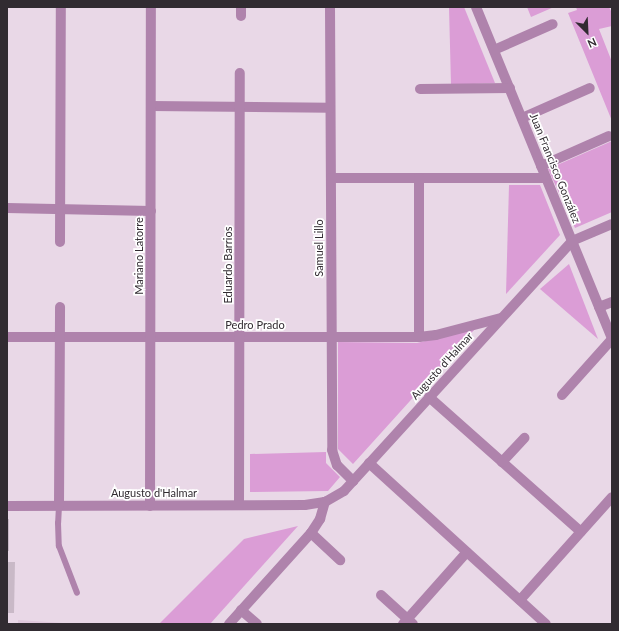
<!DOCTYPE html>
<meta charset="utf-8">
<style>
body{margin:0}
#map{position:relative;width:619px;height:631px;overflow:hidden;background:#e9d8e7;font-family:Lato,sans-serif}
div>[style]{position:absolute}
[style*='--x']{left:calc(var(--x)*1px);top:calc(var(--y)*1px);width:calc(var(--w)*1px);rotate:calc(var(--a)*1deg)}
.built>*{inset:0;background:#dfc8dc}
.green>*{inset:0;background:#db9dd6}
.building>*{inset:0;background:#c9b9c7}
.service>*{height:6px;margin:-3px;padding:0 3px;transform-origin:3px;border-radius:3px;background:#af83ac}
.minor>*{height:10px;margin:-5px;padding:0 5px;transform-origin:5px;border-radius:5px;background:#af83ac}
span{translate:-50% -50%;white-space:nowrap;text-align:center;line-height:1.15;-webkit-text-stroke:3.5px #fff;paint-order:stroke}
.street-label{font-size:11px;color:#312b31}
.frame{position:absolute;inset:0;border:8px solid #312b31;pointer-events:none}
.north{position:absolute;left:567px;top:12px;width:40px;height:40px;-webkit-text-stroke:3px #fff;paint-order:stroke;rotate:156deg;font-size:11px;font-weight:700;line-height:16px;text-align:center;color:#312b31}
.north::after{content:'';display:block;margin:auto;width:14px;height:18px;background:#312b31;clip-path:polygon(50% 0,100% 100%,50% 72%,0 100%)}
</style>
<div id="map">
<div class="built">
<div style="clip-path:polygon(18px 620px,78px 624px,18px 624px)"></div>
</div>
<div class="green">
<div style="clip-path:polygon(449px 7px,464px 7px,495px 83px,451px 85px)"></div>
<div style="clip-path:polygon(527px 7px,554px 7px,531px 17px)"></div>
<div style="clip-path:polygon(576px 7px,609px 7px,612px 13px,612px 26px,599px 29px,612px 62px,612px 121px,568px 13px,577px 10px)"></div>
<div style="clip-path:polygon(612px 141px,612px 212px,575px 228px,548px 169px)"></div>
<div style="clip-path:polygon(509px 185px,540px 185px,560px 235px,506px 294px)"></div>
<div style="clip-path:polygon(569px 264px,598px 339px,540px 289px)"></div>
<div style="clip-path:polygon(475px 329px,353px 464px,338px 449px,338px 342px,417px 343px)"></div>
<div style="clip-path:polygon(326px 452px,326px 463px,340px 477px,328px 491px,250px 492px,250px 454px)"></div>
<div style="clip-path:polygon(298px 526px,210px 624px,159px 624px,244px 539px)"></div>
</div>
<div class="building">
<div style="clip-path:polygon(7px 519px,9px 519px,9px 551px,7px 551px)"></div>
<div style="clip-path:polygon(7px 562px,15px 562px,14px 613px,7px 613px)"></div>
</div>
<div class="service">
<div style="--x:59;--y:506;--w:17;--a:93"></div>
<div style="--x:58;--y:523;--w:23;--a:88"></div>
<div style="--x:59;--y:546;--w:50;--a:69"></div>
</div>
<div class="minor">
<div style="--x:330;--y:7;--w:443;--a:89.7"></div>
<div style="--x:332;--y:450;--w:16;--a:72"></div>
<div style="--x:337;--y:465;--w:23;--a:45"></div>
<div style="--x:476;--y:7;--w:358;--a:67.7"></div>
<div style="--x:241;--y:16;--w:9;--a:-90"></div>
<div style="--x:494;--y:50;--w:64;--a:-23.8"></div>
<div style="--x:420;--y:89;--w:90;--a:-0.6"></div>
<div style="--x:151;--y:106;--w:179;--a:0.6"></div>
<div style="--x:522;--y:118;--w:74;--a:-23.8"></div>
<div style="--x:541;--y:166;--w:74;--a:-23.8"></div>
<div style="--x:331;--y:178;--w:215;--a:0"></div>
<div style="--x:419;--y:178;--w:159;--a:90"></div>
<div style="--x:7;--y:208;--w:144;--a:1.2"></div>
<div style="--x:60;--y:242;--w:235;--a:-89.8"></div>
<div style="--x:599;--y:307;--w:14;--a:-21"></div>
<div style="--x:7;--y:337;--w:412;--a:0"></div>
<div style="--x:419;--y:337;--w:17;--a:-7"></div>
<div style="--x:436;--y:335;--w:67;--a:-14.7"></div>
<div style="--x:562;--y:395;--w:75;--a:-48.2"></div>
<div style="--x:429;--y:397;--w:203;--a:41.6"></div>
<div style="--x:502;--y:462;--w:33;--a:-47"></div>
<div style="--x:369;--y:463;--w:239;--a:42.3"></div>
<div style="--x:239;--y:505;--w:432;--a:-89.9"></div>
<div style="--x:7;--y:506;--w:298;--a:-0.2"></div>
<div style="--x:305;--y:505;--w:20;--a:-9"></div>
<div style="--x:325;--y:502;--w:22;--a:-30"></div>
<div style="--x:344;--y:491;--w:338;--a:-47.6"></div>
<div style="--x:572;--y:241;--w:43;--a:-23"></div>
<div style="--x:59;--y:506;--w:199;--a:-89.7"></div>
<div style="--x:150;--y:506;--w:499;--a:-89.9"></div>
<div style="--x:311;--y:533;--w:40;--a:43"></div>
<div style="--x:381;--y:595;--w:43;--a:42.2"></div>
<div style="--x:520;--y:600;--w:138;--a:-48.2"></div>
<div style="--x:241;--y:610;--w:21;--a:41"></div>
<div style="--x:229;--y:624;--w:122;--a:-48"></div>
<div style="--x:311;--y:533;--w:17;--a:-57"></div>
<div style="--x:320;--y:519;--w:18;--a:-74"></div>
<div style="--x:403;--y:624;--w:96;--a:-48.4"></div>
</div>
<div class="street-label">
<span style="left:555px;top:168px;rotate:68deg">Juan Francisco González</span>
<span style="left:319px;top:248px;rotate:-90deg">Samuel Lillo</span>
<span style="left:139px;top:256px;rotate:-90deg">Mariano Latorre</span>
<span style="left:228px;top:265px;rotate:-90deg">Eduardo Barrios</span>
<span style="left:255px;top:325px">Pedro Prado</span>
<span style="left:442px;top:366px;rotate:-48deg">Augusto d'Halmar</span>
<span style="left:154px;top:493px">Augusto d'Halmar</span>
</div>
<div class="frame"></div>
<div class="north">N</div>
</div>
